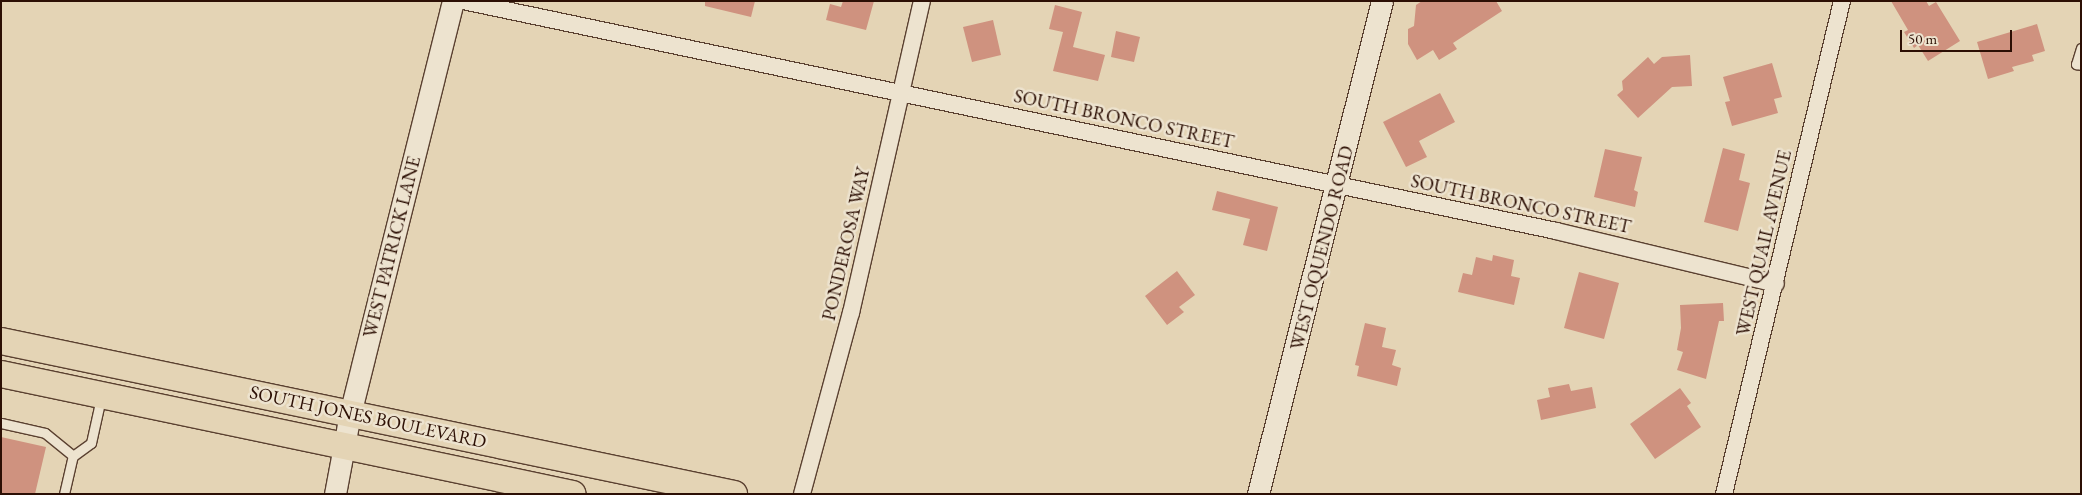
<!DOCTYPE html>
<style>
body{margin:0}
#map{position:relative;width:2082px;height:495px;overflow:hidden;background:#e4d4b5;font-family:"EB Garamond",serif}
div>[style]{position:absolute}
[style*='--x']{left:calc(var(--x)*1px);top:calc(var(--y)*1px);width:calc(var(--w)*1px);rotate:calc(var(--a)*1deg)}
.building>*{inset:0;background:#cf927f}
.roads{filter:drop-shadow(1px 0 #5a4030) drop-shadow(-1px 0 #5a4030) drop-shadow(0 1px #5a4030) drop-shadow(0 -1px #5a4030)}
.service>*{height:9px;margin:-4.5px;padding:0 4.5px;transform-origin:4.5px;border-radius:4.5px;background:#ede3cf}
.minor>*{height:16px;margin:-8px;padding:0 8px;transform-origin:8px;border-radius:8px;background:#ede3cf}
.tertiary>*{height:21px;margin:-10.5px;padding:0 10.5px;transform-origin:10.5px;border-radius:10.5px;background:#ede3cf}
.primary>*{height:26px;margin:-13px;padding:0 13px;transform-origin:13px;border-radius:13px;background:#e4d4b5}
span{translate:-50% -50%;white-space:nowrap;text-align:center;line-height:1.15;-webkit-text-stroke:5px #ede3cf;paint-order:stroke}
.street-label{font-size:19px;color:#2c0f04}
.frame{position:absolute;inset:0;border:2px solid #2c0f04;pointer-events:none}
.scale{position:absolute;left:1900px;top:30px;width:112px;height:22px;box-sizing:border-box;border:2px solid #2c0f04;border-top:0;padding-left:6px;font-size:15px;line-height:18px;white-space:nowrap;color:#2c0f04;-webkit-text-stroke:4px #ede3cf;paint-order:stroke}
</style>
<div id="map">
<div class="building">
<div style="clip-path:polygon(705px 1px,755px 1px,751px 17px,705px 6px)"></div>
<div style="clip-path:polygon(843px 1px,874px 1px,866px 30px,826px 20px,830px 4px,841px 7px)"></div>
<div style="clip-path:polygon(1422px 1px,1496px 1px,1502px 11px,1453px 43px,1457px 49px,1439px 60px,1433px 50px,1417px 60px,1408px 44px,1408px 29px,1414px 26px,1416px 5px)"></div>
<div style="clip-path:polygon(1891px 1px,1926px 1px,1929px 6px,1936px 2px,1960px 41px,1928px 61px,1918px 45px,1914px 48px,1904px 32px,1908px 30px)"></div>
<div style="clip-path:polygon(1055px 5px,1082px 12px,1073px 47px,1105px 55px,1098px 81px,1053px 71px,1063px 32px,1049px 29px)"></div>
<div style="clip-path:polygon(993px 20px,1001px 55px,972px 62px,963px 27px)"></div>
<div style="clip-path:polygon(2037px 24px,2045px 51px,2032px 55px,2034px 61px,2012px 67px,2014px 71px,1988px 79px,1977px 42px)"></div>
<div style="clip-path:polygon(1116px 31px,1140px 37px,1134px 62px,1111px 57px)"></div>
<div style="clip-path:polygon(1690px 55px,1692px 86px,1672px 87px,1638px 118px,1617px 95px,1623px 90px,1622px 81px,1648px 57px,1654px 64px,1662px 57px)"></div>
<div style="clip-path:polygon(1772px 63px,1782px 97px,1774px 99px,1778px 113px,1732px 126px,1725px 102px,1730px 101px,1723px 77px)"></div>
<div style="clip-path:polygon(1440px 93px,1455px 122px,1419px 141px,1427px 157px,1406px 167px,1383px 122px)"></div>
<div style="clip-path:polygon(1723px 148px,1745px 154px,1739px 180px,1750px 183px,1738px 231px,1704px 222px)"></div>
<div style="clip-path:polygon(1605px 149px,1642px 157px,1634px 190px,1638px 192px,1635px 207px,1594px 197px)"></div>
<div style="clip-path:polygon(1217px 191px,1278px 207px,1267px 251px,1243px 245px,1250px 219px,1212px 210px)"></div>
<div style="clip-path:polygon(1493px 255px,1514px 260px,1511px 276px,1520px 278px,1514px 305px,1458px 292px,1463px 273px,1472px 275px,1476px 257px,1492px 261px)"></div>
<div style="clip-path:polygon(1177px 271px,1195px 295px,1179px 307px,1184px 312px,1167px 325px,1145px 296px)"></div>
<div style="clip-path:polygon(1579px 272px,1619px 283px,1604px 339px,1564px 328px)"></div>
<div style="clip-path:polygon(1723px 303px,1724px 321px,1719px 321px,1706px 379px,1677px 370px,1683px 352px,1677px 350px,1681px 328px,1680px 305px)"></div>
<div style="clip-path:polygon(1365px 323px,1386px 328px,1382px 347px,1396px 350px,1392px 365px,1401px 368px,1397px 386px,1357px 376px,1359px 366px,1355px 365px)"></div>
<div style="clip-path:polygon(1569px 384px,1571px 391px,1592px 387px,1596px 408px,1541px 420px,1537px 400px,1550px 397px,1548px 388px)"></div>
<div style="clip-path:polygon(1680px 388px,1691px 403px,1687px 406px,1701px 427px,1655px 459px,1630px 424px)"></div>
<div style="clip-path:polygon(1px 437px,46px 447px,35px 494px,1px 494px)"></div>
</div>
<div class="roads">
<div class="service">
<div style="--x:2081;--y:48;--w:17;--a:107"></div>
<div style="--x:2076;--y:64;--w:5;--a:11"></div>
<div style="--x:1;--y:423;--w:45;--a:12.8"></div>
<div style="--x:45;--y:433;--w:36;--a:39"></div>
<div style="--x:73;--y:456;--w:22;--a:-36"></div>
<div style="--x:91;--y:443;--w:46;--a:-77.5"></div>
<div style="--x:64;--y:494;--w:39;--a:-77"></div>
</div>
<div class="minor">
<div style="--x:463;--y:1;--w:1117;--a:11.88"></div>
<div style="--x:1556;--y:231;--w:226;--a:13.5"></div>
<div style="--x:802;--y:494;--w:188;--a:-74.9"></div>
<div style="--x:851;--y:313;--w:320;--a:-77.2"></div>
<div style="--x:1724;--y:494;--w:507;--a:-76.54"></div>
</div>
<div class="tertiary">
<div style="--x:335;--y:494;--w:81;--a:-79.4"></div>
<div style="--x:350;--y:414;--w:426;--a:-76"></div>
<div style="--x:1258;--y:494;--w:508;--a:-75.88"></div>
</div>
<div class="primary">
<div style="--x:1;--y:341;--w:749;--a:11.79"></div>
<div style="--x:1;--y:374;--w:584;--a:11.85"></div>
</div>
</div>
<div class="street-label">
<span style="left:1124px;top:119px;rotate:12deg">SOUTH BRONCO STREET</span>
<span style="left:1521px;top:204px;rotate:12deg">SOUTH BRONCO STREET</span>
<span style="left:1764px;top:243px;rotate:-77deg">WEST QUAIL AVENUE</span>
<span style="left:846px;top:244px;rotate:-77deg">PONDEROSA WAY</span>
<span style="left:392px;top:247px;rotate:-76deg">WEST PATRICK LANE</span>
<span style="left:1322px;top:248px;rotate:-76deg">WEST OQUENDO ROAD</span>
<span style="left:368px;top:417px;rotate:12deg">SOUTH JONES BOULEVARD</span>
</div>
<div class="frame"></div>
<div class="scale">50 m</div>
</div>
